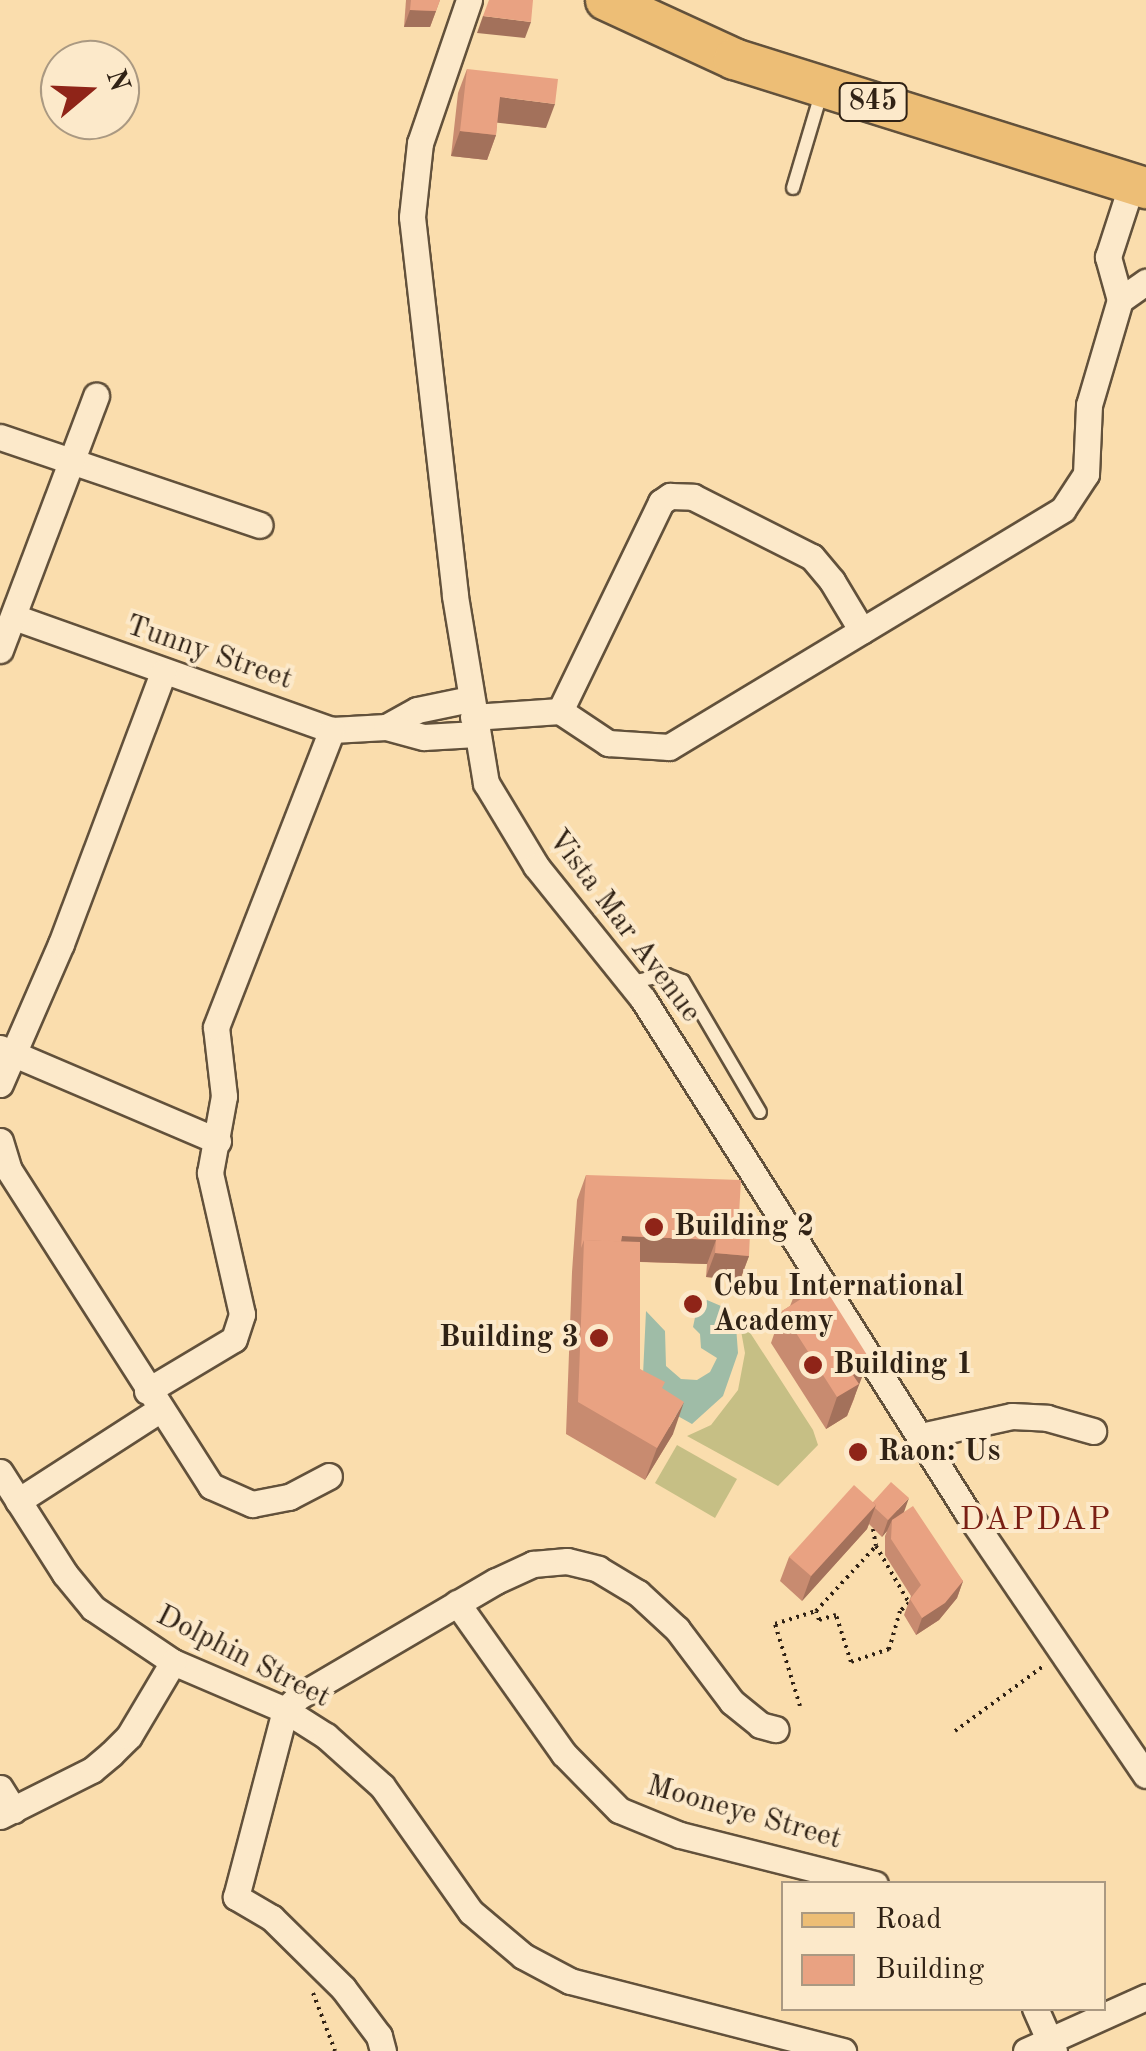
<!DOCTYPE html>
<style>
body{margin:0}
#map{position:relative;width:1146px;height:2051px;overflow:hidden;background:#faddad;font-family:"Old Standard TT",serif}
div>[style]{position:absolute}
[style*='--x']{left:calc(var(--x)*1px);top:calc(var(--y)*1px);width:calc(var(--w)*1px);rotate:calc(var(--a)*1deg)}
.green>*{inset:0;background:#c6bf85}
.water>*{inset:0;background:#9fbca7}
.path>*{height:4px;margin-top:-2px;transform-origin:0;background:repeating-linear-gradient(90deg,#302215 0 2.5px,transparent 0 7.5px)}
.roads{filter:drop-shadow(2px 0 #62513b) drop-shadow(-2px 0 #62513b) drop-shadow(0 2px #62513b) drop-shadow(0 -2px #62513b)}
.service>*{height:12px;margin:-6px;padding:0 6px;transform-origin:6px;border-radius:6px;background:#fce9ca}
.minor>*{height:25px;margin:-12.5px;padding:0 12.5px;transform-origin:12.5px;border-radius:12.5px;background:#fce9ca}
.primary>*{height:40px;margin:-20px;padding:0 20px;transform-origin:20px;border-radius:20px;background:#edbe76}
.wall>*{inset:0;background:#c88b70}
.shaded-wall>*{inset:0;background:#a3715b}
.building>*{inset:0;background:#e9a282}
.dots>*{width:28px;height:28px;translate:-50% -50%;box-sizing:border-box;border:5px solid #fce9ca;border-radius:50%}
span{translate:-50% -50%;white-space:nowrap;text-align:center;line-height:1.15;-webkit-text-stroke:8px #fce9ca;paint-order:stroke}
.shield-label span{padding:2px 8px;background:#fce9ca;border:2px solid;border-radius:8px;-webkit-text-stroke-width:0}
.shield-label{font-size:28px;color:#302215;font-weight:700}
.street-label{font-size:30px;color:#302215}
.poi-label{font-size:30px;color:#302215;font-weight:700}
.left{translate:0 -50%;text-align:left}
.right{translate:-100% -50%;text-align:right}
.neighbourhood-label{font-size:32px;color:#7a1f14;letter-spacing:2.5px}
.legend{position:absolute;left:781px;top:1881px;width:325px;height:130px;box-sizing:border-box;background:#fce9ca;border:2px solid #aa9982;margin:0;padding:12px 18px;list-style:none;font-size:30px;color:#302215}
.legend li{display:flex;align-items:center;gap:20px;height:50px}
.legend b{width:50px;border:2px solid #aa9982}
.north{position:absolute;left:40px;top:40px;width:100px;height:100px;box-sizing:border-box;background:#fce9ca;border:2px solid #aa9982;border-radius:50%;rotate:71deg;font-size:28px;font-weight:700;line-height:40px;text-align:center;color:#302215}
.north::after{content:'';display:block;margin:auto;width:35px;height:45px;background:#8f2418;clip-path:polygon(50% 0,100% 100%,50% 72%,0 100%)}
</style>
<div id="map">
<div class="green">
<div style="clip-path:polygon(738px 1314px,813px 1430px,818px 1445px,778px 1486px,687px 1436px,711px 1425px,738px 1390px,745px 1353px)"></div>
<div style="clip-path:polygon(677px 1445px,737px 1479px,715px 1518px,655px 1483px)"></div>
</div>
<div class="water">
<div style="clip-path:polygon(707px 1300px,728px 1309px,736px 1326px,738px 1353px,723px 1396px,692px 1424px,642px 1396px,646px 1311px,665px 1331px,666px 1366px,681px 1379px,697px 1380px,710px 1372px,717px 1358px,701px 1348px,700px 1334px,693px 1327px,697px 1308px)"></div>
</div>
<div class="path">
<div style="--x:873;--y:1529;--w:17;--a:80"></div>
<div style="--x:800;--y:1706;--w:86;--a:-107"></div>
<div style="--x:775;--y:1624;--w:43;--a:-17.6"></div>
<div style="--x:816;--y:1611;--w:88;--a:-47.3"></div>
<div style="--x:876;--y:1546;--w:66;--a:59.9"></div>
<div style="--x:909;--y:1603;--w:12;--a:138"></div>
<div style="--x:900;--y:1611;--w:40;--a:106"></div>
<div style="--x:889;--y:1649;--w:40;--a:161.1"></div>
<div style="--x:851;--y:1662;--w:49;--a:-107.7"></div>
<div style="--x:836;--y:1615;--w:18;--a:164"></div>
<div style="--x:819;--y:1620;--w:9;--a:-108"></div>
<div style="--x:955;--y:1731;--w:112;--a:-36.3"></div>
<div style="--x:313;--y:1993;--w:62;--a:69.2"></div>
</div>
<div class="roads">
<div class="service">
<div style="--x:793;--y:188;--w:98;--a:-73.4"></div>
<div style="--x:631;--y:982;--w:37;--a:-11"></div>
<div style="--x:667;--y:975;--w:17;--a:21"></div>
<div style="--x:683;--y:981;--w:152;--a:59.6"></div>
</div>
<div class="minor">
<div style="--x:469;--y:0;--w:151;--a:108.9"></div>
<div style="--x:420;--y:143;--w:74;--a:96.2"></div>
<div style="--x:412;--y:217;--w:381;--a:83.5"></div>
<div style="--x:455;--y:596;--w:190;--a:80.6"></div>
<div style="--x:486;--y:783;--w:97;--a:58.9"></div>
<div style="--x:536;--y:866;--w:171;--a:51.2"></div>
<div style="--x:643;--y:999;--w:607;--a:57.72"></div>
<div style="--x:967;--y:1512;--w:318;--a:55.8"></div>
<div style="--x:1120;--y:300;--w:32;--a:-35"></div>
<div style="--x:0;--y:437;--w:274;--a:18.7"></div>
<div style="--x:14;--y:617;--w:337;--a:19.6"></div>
<div style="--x:332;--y:730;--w:54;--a:-3.2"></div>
<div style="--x:0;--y:650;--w:272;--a:-69.3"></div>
<div style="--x:470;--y:699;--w:54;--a:168.3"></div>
<div style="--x:417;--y:710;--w:35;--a:151"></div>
<div style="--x:386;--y:727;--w:39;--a:15"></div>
<div style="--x:424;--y:737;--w:52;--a:-3.3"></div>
<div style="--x:560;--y:711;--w:232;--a:-64.2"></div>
<div style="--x:661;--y:502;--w:11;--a:-34"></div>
<div style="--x:670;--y:496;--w:23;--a:2"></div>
<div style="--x:693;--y:497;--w:133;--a:26.8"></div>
<div style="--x:812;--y:557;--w:31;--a:50"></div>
<div style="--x:832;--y:581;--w:58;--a:59"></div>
<div style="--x:473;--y:717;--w:87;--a:-3.9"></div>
<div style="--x:560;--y:711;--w:58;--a:33.7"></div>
<div style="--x:608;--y:743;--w:61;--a:3.8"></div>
<div style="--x:669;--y:747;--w:460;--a:-31.1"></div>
<div style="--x:1063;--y:509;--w:42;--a:-56.7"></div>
<div style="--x:1086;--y:474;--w:69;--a:-87.5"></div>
<div style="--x:1089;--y:405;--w:109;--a:-73.6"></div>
<div style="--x:1120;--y:300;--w:45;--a:-105.6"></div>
<div style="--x:1108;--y:257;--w:78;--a:-72"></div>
<div style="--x:0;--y:1048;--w:237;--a:23.1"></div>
<div style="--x:0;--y:1084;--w:153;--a:-66.5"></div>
<div style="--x:61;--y:944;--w:290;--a:-69.4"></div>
<div style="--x:0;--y:1141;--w:30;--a:73"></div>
<div style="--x:9;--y:1170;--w:375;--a:57.4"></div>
<div style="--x:211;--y:1486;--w:45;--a:23.7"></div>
<div style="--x:252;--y:1504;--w:38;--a:-11"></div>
<div style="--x:289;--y:1497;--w:45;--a:-27.7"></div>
<div style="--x:147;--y:1391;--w:101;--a:-30.9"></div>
<div style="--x:234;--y:1339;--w:26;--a:-72"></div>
<div style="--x:242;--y:1314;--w:145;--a:-102.8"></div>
<div style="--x:210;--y:1173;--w:78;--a:-79.7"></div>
<div style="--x:224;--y:1096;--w:69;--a:-96.6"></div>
<div style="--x:216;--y:1027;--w:319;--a:-68.7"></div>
<div style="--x:921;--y:1436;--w:93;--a:-12.4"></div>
<div style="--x:1012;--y:1416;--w:35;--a:3"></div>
<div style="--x:1047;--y:1418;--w:48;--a:15.8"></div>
<div style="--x:0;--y:1472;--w:121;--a:57.5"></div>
<div style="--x:65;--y:1574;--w:44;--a:50.5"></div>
<div style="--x:93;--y:1608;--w:97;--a:34"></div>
<div style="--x:173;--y:1662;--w:122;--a:23.2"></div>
<div style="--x:285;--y:1710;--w:49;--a:32.4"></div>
<div style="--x:326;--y:1736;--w:75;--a:41.8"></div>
<div style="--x:382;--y:1786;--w:154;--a:54.8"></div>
<div style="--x:471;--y:1912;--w:68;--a:40.2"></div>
<div style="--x:523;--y:1956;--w:53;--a:28"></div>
<div style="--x:570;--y:1981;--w:282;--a:14.4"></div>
<div style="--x:18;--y:1501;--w:168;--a:-32.8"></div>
<div style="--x:457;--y:1603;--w:185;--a:54.7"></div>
<div style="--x:564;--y:1754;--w:78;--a:45.5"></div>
<div style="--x:619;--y:1810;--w:66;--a:22.3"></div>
<div style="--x:680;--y:1835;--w:201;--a:14.1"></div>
<div style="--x:0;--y:1788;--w:26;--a:58"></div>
<div style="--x:0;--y:1816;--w:103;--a:-26.6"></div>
<div style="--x:92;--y:1770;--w:25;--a:-40"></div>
<div style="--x:111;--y:1754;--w:25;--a:-45"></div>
<div style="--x:129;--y:1736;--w:86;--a:-59.3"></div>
<div style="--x:1035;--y:2008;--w:47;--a:66.2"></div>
<div style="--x:383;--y:2051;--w:16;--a:-105"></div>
<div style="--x:379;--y:2036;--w:60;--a:-126.9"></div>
<div style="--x:343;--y:1988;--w:100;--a:-135.4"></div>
<div style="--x:272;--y:1918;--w:42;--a:-149.7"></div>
<div style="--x:236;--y:1897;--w:193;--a:-75.3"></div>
<div style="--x:285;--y:1710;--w:18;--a:-45"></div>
<div style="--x:298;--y:1697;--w:229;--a:-30.4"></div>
<div style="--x:496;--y:1581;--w:41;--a:-24.7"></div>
<div style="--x:533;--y:1564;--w:34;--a:-5"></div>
<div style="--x:567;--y:1561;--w:32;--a:14"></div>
<div style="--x:598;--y:1569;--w:47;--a:31"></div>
<div style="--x:638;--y:1593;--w:53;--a:42.7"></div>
<div style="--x:677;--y:1629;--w:91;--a:53"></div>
<div style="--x:732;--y:1702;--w:36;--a:39"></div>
<div style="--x:760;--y:1725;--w:16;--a:15"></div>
<div style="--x:1026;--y:2051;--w:132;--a:-24.2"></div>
</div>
<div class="primary">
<div style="--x:606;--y:0;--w:141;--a:24.7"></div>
<div style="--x:734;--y:59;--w:432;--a:17.4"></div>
</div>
</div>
<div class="wall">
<div style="clip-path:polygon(406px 0,440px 0,430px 27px,404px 27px)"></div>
<div style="clip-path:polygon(467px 69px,546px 128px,497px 122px,496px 135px,487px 160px,451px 156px,458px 93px)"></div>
<div style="clip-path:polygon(586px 1175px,738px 1232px,749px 1256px,740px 1280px,706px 1277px,707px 1264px,640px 1262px,640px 1369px,673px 1434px,645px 1480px,566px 1434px,572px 1272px,577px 1200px)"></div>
<div style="clip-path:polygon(796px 1291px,864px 1364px,854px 1399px,847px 1416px,826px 1429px,771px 1343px,782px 1311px,790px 1306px)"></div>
<div style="clip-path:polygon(873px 1502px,904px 1512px,963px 1581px,957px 1598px,939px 1620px,916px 1635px,904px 1615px,911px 1596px,885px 1555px,885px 1536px,887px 1531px,882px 1537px,869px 1524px,867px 1529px,802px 1601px,780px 1581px,789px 1557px)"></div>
</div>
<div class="shaded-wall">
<div style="clip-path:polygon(410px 10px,436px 11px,430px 27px,404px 27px)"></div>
<div style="clip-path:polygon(483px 16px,531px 22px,525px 38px,477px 33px)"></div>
<div style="clip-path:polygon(500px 97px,555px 104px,546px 128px,491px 122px)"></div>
<div style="clip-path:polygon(460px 131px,496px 135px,487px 160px,451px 156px)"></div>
<div style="clip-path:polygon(622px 1236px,716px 1240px,707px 1264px,616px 1261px)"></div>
<div style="clip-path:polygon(715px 1253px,749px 1256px,740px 1280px,706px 1277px)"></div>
<div style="clip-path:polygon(867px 1355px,862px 1370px,866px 1367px,847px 1416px,826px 1429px,837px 1397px,861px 1359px)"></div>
<div style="clip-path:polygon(684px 1402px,673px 1434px,645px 1480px,657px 1448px)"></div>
<div style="clip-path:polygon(909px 1498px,903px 1515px,892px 1520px,887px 1531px,882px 1537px,888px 1520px)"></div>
<div style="clip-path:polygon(876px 1505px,867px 1529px,802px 1601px,811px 1576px)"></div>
<div style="clip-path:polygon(963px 1581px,957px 1598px,939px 1620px,916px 1635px,922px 1618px)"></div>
</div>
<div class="building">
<div style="clip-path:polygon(411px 0,440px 0,436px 11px,410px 10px)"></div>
<div style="clip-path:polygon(489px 0,533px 0,531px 22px,483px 16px)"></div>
<div style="clip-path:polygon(467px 69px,558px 79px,555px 104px,500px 97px,496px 135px,460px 131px)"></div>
<div style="clip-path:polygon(586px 1175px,741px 1180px,738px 1232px,750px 1233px,749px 1256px,715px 1253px,716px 1240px,622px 1236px,621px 1242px,584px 1240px,581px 1248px)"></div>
<div style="clip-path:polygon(584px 1240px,640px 1242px,640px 1369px,665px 1382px,662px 1388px,684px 1402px,657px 1448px,578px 1402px)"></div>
<div style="clip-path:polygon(818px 1277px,867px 1355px,861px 1359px,866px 1367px,853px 1375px,859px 1384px,837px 1397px,782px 1311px,801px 1299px,796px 1291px)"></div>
<div style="clip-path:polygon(891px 1482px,909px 1498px,888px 1520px,875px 1508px,876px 1505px,873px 1502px)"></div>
<div style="clip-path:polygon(854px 1485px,876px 1505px,811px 1576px,789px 1557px)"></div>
<div style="clip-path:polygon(913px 1506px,963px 1581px,945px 1603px,922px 1618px,910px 1599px,921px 1585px,891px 1539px,892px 1520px)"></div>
</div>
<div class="dots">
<div style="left:654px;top:1227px;background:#8f2418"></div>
<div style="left:693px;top:1304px;background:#8f2418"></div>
<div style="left:599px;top:1338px;background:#8f2418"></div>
<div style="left:813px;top:1365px;background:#8f2418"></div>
<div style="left:858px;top:1452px;background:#8f2418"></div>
</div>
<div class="shield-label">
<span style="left:873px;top:102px">845</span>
</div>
<div class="street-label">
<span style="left:209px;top:653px;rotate:19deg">Tunny Street</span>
<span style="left:624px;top:926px;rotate:53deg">Vista Mar Avenue</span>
<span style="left:243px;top:1657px;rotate:27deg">Dolphin Street</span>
<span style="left:744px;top:1813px;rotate:16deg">Mooneye Street</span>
</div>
<div class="poi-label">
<span class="left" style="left:674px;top:1227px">Building 2</span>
<span class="left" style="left:713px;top:1304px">Cebu International<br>Academy</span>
<span class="right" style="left:579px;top:1338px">Building 3</span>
<span class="left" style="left:833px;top:1365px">Building 1</span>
<span class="left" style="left:878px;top:1452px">Raon: Us</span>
</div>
<div class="neighbourhood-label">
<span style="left:1036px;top:1521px">DAPDAP</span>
</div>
<ul class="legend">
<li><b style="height:12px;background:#edbe76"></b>Road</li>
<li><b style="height:28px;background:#e9a282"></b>Building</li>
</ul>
<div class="north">N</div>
</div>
